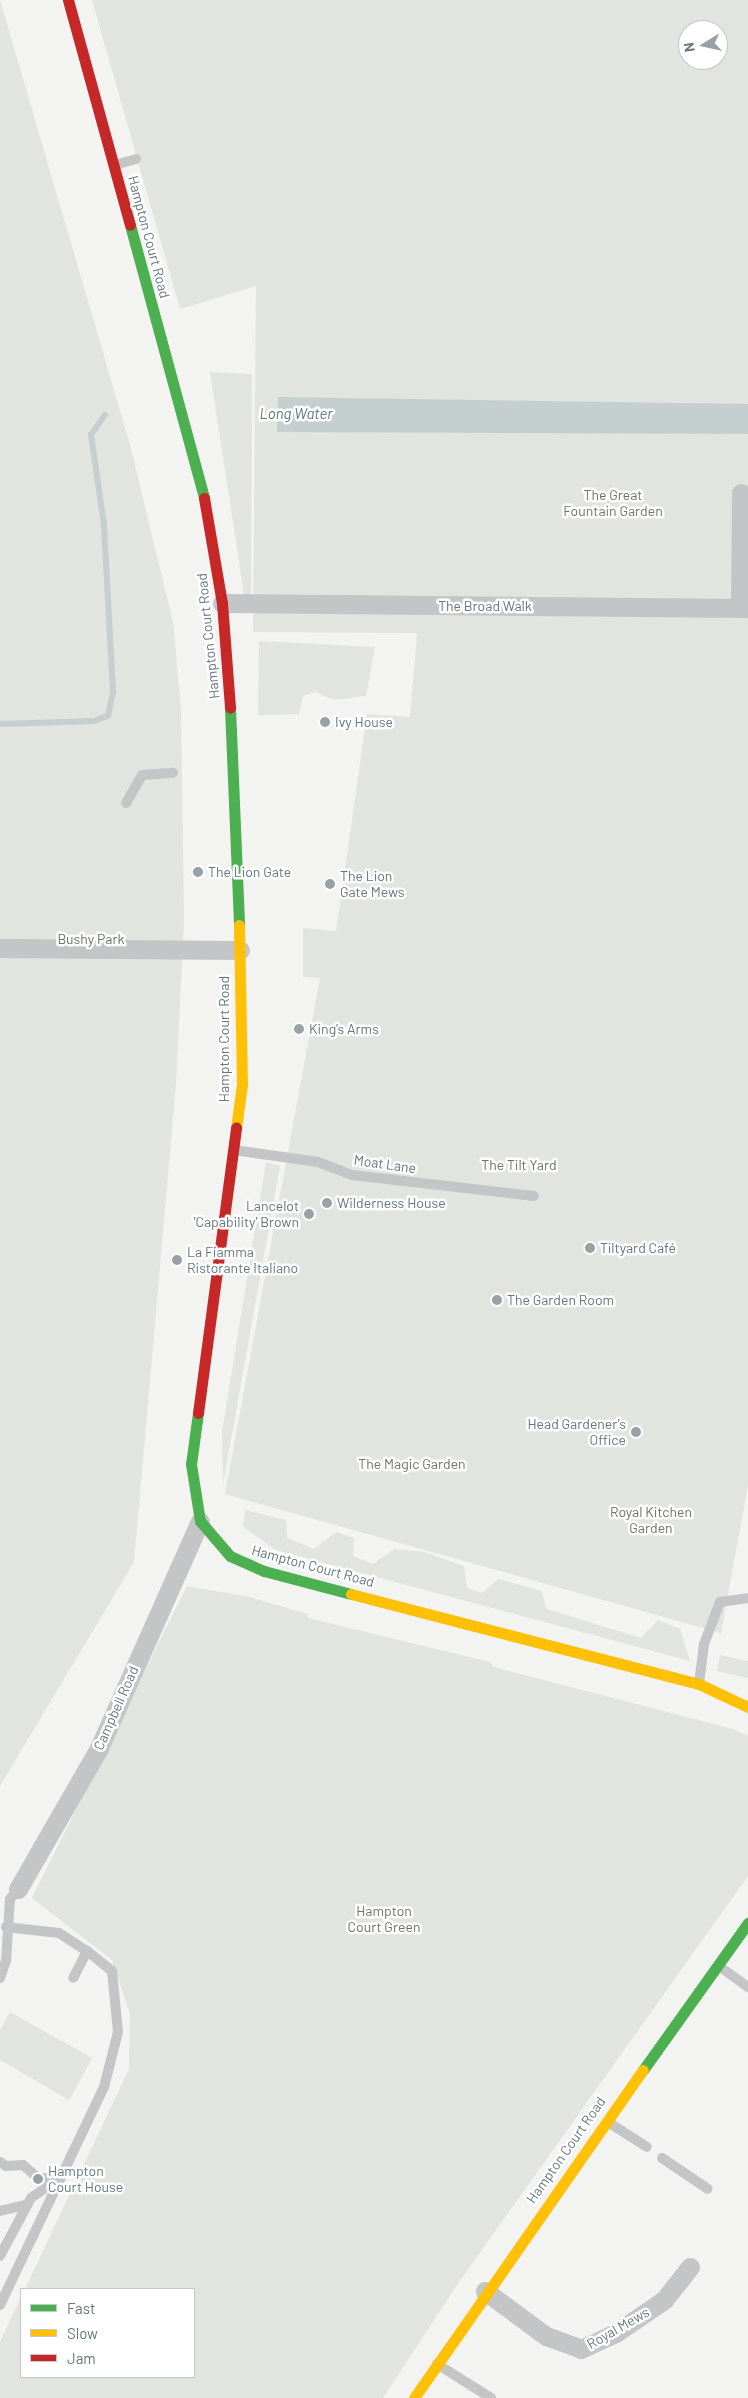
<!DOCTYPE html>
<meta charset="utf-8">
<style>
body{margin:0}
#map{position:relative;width:748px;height:2398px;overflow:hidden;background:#f3f3f2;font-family:Barlow,sans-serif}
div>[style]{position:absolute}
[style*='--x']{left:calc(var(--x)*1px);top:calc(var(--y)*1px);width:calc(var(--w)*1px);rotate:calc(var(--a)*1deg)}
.green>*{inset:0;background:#e2e4df}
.water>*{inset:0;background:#c6cfd0}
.stream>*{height:5.5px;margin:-2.75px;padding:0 2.75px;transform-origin:2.75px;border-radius:2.75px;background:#c6cfd0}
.lane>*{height:10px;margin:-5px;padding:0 5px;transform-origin:5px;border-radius:5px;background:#c3c5c6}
.street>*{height:19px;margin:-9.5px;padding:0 9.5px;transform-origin:9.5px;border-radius:9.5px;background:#c3c5c6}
.fast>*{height:11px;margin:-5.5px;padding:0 5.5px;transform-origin:5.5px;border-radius:5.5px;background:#4caf50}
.slow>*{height:11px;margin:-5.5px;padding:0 5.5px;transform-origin:5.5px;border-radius:5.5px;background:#ffc107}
.jam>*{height:11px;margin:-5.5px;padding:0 5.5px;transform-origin:5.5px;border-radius:5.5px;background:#c62828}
.dots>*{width:14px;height:14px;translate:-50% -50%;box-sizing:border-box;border:2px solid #fff;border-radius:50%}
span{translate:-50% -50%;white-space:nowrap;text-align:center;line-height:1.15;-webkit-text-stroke:5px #fff;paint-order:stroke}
.street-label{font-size:14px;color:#66777e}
.park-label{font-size:14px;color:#6b7664}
.poi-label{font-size:14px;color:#66777e}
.left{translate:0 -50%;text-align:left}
.right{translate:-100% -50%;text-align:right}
.water-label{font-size:15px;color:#62787b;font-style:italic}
.legend{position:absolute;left:20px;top:2288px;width:175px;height:90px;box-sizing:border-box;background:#fff;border:1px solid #c2c9cb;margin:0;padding:6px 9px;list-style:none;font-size:15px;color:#66777e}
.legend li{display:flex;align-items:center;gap:10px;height:25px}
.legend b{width:25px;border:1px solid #c2c9cb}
.north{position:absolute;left:678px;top:20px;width:50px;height:50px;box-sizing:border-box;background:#fff;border:1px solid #c2c9cb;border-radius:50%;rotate:261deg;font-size:14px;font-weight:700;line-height:20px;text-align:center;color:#66777e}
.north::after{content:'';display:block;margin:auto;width:18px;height:22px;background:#97a2a7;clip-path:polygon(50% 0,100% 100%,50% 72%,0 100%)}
</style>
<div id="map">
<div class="green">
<div style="clip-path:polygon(0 0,130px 445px,173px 622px,181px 709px,184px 919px,176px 1084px,134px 1562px,0 1786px)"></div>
<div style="clip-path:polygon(evenodd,92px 0,748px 0,748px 1485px,721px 1633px,225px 1494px,320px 978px,303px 977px,303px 928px,336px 931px,367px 714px,410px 717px,417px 633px,253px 632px,256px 286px,180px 309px,92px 0,688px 30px,718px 30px,718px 60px,688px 60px,688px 30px)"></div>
<div style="clip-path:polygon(210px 372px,252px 374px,251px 602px,245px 601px)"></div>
<div style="clip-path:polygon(259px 641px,375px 647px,366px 696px,334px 700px,315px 692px,303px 696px,299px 714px,258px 715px)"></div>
<div style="clip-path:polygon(266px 1162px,280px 1166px,223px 1484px,222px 1432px)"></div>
<div style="clip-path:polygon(245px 1510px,286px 1520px,287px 1538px,314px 1549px,336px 1532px,354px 1538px,353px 1556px,373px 1564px,395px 1549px,424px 1552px,464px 1566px,467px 1588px,482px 1593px,498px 1579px,541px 1591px,547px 1609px,641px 1638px,658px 1620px,680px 1629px,690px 1661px,276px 1550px,243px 1527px)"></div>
<div style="clip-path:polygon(187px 1586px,250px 1597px,307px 1614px,308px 1618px,490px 1662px,494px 1667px,733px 1729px,748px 1736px,748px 1876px,459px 2282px,383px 2398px,0 2398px,0 2342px,21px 2297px,21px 2377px,194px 2377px,194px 2289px,25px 2289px,129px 2069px,130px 2014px,112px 1960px,32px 1898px)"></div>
<div style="clip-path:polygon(720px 1655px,748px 1661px,748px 1678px,717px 1671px)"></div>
<div style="clip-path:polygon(10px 2012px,92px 2058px,69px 2100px,0 2060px,0 2030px)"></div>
</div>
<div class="water">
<div style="clip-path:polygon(278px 397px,748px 404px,748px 434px,277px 432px)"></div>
</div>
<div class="stream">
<div style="--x:0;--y:724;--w:94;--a:-1.8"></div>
<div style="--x:94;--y:721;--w:15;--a:-20"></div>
<div style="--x:108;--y:716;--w:25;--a:-78"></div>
<div style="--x:113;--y:692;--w:167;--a:-93.1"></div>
<div style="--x:104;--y:525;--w:91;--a:-98.2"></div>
<div style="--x:91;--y:435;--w:24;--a:-55"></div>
</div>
<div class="lane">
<div style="--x:115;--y:165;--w:22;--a:-16"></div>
<div style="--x:126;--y:803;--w:32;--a:-60"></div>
<div style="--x:142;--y:775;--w:31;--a:-4"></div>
<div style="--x:234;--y:1150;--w:85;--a:8.1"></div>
<div style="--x:318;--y:1162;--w:36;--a:21"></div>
<div style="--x:352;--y:1175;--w:183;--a:6.6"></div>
<div style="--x:699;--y:1684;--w:40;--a:-82.9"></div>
<div style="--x:704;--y:1644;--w:45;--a:-69.1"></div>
<div style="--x:720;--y:1602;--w:28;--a:-8"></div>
<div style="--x:6;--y:1927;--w:53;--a:6.5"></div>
<div style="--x:59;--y:1933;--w:33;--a:33"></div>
<div style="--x:87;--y:1951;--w:30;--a:117"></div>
<div style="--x:719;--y:1966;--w:36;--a:36"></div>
<div style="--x:0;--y:1978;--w:18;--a:-71"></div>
<div style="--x:6;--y:1961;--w:62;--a:-86.3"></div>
<div style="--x:10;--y:1899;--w:13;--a:-51"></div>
<div style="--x:608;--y:2122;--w:46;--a:32.7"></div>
<div style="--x:662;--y:2158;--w:55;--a:34"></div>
<div style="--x:0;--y:2162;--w:7;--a:34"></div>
<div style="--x:6;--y:2166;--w:17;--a:-3"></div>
<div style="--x:23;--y:2165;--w:20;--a:41"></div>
<div style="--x:38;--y:2178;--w:23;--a:0"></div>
<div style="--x:0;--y:2211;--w:28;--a:-13"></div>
<div style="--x:0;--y:2256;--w:66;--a:-61.9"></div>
<div style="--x:31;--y:2198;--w:35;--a:-35"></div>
<div style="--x:0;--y:2305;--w:242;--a:-64.5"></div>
<div style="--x:104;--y:2087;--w:57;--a:-75.7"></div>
<div style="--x:118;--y:2032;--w:61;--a:-95.6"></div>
<div style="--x:112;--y:1971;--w:32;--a:-141"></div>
<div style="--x:437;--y:2364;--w:64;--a:32.2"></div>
</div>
<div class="street">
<div style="--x:222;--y:603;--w:526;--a:0.54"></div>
<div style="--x:740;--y:608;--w:115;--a:-89.5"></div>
<div style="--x:0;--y:948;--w:240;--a:0.5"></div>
<div style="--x:18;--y:1889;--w:163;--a:-60.1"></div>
<div style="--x:99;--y:1748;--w:248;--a:-66"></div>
<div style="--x:485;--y:2291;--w:76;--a:36.4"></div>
<div style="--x:546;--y:2336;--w:37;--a:20"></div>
<div style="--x:581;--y:2349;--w:40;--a:-25"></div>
<div style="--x:617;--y:2332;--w:57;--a:-34.2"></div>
<div style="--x:664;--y:2300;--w:42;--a:-51.8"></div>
</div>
<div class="fast">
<div style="--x:130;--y:225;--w:283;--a:74.8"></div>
<div style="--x:230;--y:708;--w:217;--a:87.6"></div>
<div style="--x:198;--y:1413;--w:51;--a:97.8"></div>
<div style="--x:191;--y:1464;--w:58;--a:81"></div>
<div style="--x:200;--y:1521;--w:46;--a:49.4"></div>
<div style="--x:230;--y:1556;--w:37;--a:24"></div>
<div style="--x:264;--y:1571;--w:90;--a:14.8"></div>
<div style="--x:643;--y:2070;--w:181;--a:-54.5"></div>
</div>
<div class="slow">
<div style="--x:236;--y:1128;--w:44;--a:-82.2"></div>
<div style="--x:242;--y:1084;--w:159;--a:-91.1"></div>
<div style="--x:351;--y:1594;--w:359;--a:14.5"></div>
<div style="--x:699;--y:1684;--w:54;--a:25.1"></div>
<div style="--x:414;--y:2398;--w:400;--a:-55.1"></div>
</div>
<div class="jam">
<div style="--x:68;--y:0;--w:233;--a:74.6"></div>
<div style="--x:204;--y:498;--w:107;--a:80.3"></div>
<div style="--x:222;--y:603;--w:105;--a:85.6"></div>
<div style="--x:198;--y:1413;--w:288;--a:-82.4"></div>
</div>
<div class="dots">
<div style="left:325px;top:722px;background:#97a2a7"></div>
<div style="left:198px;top:872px;background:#97a2a7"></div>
<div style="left:330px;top:884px;background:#97a2a7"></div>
<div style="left:299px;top:1029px;background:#97a2a7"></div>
<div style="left:327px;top:1203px;background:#97a2a7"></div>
<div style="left:309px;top:1214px;background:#97a2a7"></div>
<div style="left:590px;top:1248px;background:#97a2a7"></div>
<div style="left:177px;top:1260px;background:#97a2a7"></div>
<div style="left:497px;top:1300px;background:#97a2a7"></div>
<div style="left:636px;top:1432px;background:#97a2a7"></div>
<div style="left:38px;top:2179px;background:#97a2a7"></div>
</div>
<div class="street-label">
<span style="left:149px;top:237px;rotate:75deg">Hampton Court Road</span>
<span style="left:485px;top:606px">The Broad Walk</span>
<span style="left:208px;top:636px;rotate:-96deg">Hampton Court Road</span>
<span style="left:224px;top:1039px;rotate:-90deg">Hampton Court Road</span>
<span style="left:385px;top:1164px;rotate:8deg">Moat Lane</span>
<span style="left:313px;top:1566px;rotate:15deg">Hampton Court Road</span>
<span style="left:116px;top:1708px;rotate:-66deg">Campbell Road</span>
<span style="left:566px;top:2150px;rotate:-55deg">Hampton Court Road</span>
<span style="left:618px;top:2328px;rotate:-30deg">Royal Mews</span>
</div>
<div class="park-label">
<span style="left:613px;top:503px">The Great<br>Fountain Garden</span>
<span style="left:91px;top:939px">Bushy Park</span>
<span style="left:519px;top:1165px">The Tilt Yard</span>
<span style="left:412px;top:1464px">The Magic Garden</span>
<span style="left:651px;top:1520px">Royal Kitchen<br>Garden</span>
<span style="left:384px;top:1919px">Hampton<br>Court Green</span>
</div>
<div class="poi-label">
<span class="left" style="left:335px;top:722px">Ivy House</span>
<span class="left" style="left:208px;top:872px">The Lion Gate</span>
<span class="left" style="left:340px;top:884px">The Lion<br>Gate Mews</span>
<span class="left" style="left:309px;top:1029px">King's Arms</span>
<span class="left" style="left:337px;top:1203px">Wilderness House</span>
<span class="right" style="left:299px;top:1214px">Lancelot<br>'Capability' Brown</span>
<span class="left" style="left:600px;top:1248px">Tiltyard Café</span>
<span class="left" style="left:187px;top:1260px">La Fiamma<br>Ristorante Italiano</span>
<span class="left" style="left:507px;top:1300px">The Garden Room</span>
<span class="right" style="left:626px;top:1432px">Head Gardener's<br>Office</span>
<span class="left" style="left:48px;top:2179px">Hampton<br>Court House</span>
</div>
<div class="water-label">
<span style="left:296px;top:414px">Long Water</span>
</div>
<ul class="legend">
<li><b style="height:6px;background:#4caf50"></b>Fast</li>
<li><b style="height:6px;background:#ffc107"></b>Slow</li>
<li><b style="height:6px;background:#c62828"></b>Jam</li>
</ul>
<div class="north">N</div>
</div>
